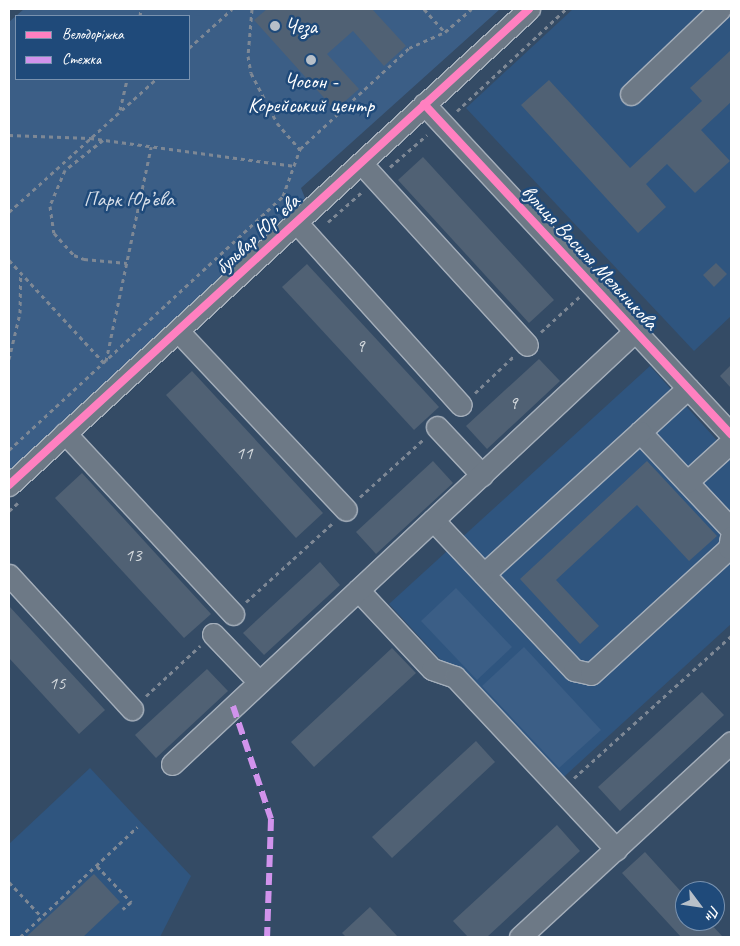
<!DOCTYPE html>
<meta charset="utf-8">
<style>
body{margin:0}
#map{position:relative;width:740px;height:946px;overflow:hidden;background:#344b65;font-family:Caveat,sans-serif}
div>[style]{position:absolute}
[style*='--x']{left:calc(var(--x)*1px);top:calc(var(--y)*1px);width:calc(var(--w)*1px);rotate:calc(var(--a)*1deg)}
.built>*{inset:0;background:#2f557f}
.green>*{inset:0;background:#3b5e86}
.building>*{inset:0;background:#506174}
.path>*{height:3px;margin-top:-1.5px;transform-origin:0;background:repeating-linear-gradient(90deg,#7e8895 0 4px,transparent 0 8px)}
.roads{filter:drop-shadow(1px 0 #a4aeba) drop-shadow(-1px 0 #a4aeba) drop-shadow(0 1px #a4aeba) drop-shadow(0 -1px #a4aeba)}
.minor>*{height:21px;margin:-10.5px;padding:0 10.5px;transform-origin:10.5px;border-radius:10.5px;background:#6d7986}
.quiet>*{height:6px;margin-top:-3px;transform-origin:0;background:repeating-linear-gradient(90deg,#d193ec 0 12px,transparent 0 18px)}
.cycleway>*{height:8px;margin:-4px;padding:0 4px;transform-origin:4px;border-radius:4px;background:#ff80c0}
.dots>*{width:14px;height:14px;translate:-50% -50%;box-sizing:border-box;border:2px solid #1f4a7a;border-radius:50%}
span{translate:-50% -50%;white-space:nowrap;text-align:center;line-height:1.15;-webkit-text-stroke:5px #1f4a7a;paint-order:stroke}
.number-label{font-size:19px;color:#d3d8dc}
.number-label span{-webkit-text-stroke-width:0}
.poi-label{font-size:21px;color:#fff}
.left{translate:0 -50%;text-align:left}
.park-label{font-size:21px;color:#d8dfe8}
.street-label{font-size:21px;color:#fff}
.frame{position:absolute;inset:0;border:10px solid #fff;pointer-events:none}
.legend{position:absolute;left:15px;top:15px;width:175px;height:65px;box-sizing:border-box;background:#1f4a7a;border:1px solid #7992af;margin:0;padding:6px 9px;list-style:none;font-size:15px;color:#fff}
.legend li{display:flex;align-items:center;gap:10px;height:25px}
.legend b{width:25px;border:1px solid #7992af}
.north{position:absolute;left:675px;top:881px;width:50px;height:50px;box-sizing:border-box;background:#1f4a7a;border:1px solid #7992af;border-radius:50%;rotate:121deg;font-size:14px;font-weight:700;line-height:20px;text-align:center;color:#fff}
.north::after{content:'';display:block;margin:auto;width:18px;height:22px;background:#b8c0c9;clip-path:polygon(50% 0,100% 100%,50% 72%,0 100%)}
</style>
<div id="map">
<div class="built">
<div style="clip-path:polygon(573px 9px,731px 9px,731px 316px,694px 351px,466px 108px)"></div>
<div style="clip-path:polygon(650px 366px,731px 456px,731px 624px,556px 784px,389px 604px)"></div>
<div style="clip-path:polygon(90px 768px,191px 876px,160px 937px,9px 937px,9px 844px)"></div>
</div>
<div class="green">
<div style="clip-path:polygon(evenodd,24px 9px,500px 9px,301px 188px,305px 198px,9px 474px,9px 22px,24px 9px,16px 16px,189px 16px,189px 79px,16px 79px,16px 16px)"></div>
<div style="clip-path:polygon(456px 588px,512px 647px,477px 680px,421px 621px)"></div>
<div style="clip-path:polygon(524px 647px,601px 730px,559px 768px,482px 686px)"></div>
</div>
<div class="building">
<div style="clip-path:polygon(267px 9px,372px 9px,406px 46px,384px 66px,353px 31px,327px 54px,359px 89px,335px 110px,254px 20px)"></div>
<div style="clip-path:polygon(731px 50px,731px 102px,701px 130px,730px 161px,695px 193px,667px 164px,646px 184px,666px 207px,638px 233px,521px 105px,549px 80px,630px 168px,702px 101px,690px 88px)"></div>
<div style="clip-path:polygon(423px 157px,554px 300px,529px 323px,398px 180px)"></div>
<div style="clip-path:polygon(716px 263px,727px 274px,714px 287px,703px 275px)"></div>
<div style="clip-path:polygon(307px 264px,439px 407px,414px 430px,282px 287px)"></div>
<div style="clip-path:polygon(539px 359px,560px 381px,487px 449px,466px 426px)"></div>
<div style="clip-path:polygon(731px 365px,731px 388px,720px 376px)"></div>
<div style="clip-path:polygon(192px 371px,323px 513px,296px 538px,166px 395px)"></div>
<div style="clip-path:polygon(433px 461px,453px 483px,376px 554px,356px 532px)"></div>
<div style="clip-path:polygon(647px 461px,717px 536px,689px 561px,637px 505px,556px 580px,599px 626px,580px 644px,520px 579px)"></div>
<div style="clip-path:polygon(82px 473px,211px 614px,184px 638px,55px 498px)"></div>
<div style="clip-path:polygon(320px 562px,340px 585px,264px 655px,243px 633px)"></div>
<div style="clip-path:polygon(9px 606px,105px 710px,79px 734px,9px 658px)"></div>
<div style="clip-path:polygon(392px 648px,416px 673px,314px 767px,291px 742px)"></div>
<div style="clip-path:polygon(207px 669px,228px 691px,156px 758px,135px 735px)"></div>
<div style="clip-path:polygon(702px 692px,724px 715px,620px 811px,598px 787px)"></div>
<div style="clip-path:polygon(476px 741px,495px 762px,392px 858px,372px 837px)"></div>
<div style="clip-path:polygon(557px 825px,580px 851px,487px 937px,468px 937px,453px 921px)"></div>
<div style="clip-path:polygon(645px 852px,685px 896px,685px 921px,708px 921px,723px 937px,681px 937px,622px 873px)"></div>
<div style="clip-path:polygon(94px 874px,120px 902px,83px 937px,26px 937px)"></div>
<div style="clip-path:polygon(370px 907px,398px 937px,346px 937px,342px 933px)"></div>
</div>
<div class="path">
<div style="--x:252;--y:9;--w:47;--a:94.9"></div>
<div style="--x:248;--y:56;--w:17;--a:80"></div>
<div style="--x:251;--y:73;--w:56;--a:62.5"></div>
<div style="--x:277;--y:123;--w:35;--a:49"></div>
<div style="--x:424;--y:9;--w:31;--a:48"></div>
<div style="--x:140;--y:16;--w:7;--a:-82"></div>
<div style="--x:189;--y:48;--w:58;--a:-42.2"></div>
<div style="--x:120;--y:110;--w:32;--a:-77"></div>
<div style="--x:457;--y:111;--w:149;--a:-43.1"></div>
<div style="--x:9;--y:135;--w:81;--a:2.1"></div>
<div style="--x:90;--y:138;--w:207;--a:7.8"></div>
<div style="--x:103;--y:140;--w:48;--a:141.7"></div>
<div style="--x:65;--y:170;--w:39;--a:113"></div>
<div style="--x:50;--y:206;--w:27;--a:82"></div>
<div style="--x:54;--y:233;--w:30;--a:48"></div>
<div style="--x:74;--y:255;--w:11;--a:22"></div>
<div style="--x:84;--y:259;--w:43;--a:5.3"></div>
<div style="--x:390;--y:167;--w:49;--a:-40.9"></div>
<div style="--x:9;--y:212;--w:198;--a:-42.1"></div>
<div style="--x:328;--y:222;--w:47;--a:-41.5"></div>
<div style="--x:9;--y:260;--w:140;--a:47.3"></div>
<div style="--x:541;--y:332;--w:52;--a:-42.6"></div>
<div style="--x:9;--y:359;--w:47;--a:-76.6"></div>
<div style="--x:20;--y:313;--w:39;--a:-89"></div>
<div style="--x:106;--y:361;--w:219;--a:-78.1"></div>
<div style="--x:475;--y:393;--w:54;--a:-43.5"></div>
<div style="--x:9;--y:450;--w:374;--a:-42.8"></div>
<div style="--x:283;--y:196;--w:50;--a:-70.1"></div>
<div style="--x:300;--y:149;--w:149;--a:-42.8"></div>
<div style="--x:409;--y:48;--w:39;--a:-24"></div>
<div style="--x:445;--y:32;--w:35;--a:-41"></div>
<div style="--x:360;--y:497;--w:86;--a:-42.2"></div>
<div style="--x:9;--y:511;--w:12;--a:-42"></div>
<div style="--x:246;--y:602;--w:119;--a:-42.3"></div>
<div style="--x:146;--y:696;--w:74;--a:-42.8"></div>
<div style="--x:574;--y:778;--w:212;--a:-42.1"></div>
<div style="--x:97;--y:866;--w:50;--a:46.6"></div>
<div style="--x:131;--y:902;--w:11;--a:139"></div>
<div style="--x:9;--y:882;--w:48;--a:46.7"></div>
<div style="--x:20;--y:937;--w:161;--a:-43.2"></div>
</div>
<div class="roads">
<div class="minor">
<div style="--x:631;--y:94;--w:123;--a:-43.7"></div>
<div style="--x:424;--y:104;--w:451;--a:47.1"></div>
<div style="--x:361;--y:163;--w:246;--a:47.6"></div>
<div style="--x:296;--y:222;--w:246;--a:48"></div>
<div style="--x:178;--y:331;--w:245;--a:46.8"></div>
<div style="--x:688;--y:388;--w:65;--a:137.5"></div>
<div style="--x:640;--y:432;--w:133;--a:46.8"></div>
<div style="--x:437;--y:427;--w:66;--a:46.8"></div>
<div style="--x:65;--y:433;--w:247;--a:47.1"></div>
<div style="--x:687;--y:482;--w:59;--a:-42.3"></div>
<div style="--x:9;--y:485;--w:705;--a:-42.47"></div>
<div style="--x:433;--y:520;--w:206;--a:46.8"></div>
<div style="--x:574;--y:670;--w:17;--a:13"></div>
<div style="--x:591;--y:674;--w:187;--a:-42.4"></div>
<div style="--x:729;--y:548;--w:11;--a:-80"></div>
<div style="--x:484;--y:574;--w:211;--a:-42.3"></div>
<div style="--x:9;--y:575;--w:182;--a:47.5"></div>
<div style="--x:358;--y:590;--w:108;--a:46.9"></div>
<div style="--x:432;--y:669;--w:24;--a:19"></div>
<div style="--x:455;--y:677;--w:236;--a:46.9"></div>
<div style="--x:213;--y:634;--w:66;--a:46.2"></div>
<div style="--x:172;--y:764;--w:634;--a:-43.08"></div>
<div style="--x:520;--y:937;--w:287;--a:-42.7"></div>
</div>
</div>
<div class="quiet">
<div style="--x:233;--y:706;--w:119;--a:71.4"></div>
<div style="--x:271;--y:819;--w:118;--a:91.9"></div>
</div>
<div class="cycleway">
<div style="--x:424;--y:104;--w:451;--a:47.1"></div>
<div style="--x:9;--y:485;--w:705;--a:-42.47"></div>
</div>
<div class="dots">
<div style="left:275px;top:26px;background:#b8c0c9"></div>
<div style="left:311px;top:60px;background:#b8c0c9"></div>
</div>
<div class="number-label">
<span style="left:360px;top:347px">9</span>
<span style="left:513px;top:404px">9</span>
<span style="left:244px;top:454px">11</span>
<span style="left:133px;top:556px">13</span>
<span style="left:57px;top:684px">15</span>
</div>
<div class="poi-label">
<span class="left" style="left:285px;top:26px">Чеза</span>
<span style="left:311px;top:93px">Чосон -<br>Корейський центр</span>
</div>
<div class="park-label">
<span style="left:129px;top:199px">Парк Юр’єва</span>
</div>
<div class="street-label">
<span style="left:257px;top:234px;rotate:-43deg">бульвар Юрʼєва</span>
<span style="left:590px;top:257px;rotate:47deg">вулиця Василя Мельникова</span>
</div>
<div class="frame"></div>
<ul class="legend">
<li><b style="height:6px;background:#ff80c0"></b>Велодоріжка</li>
<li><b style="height:6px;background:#d193ec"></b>Стежка</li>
</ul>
<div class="north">Пн</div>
</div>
